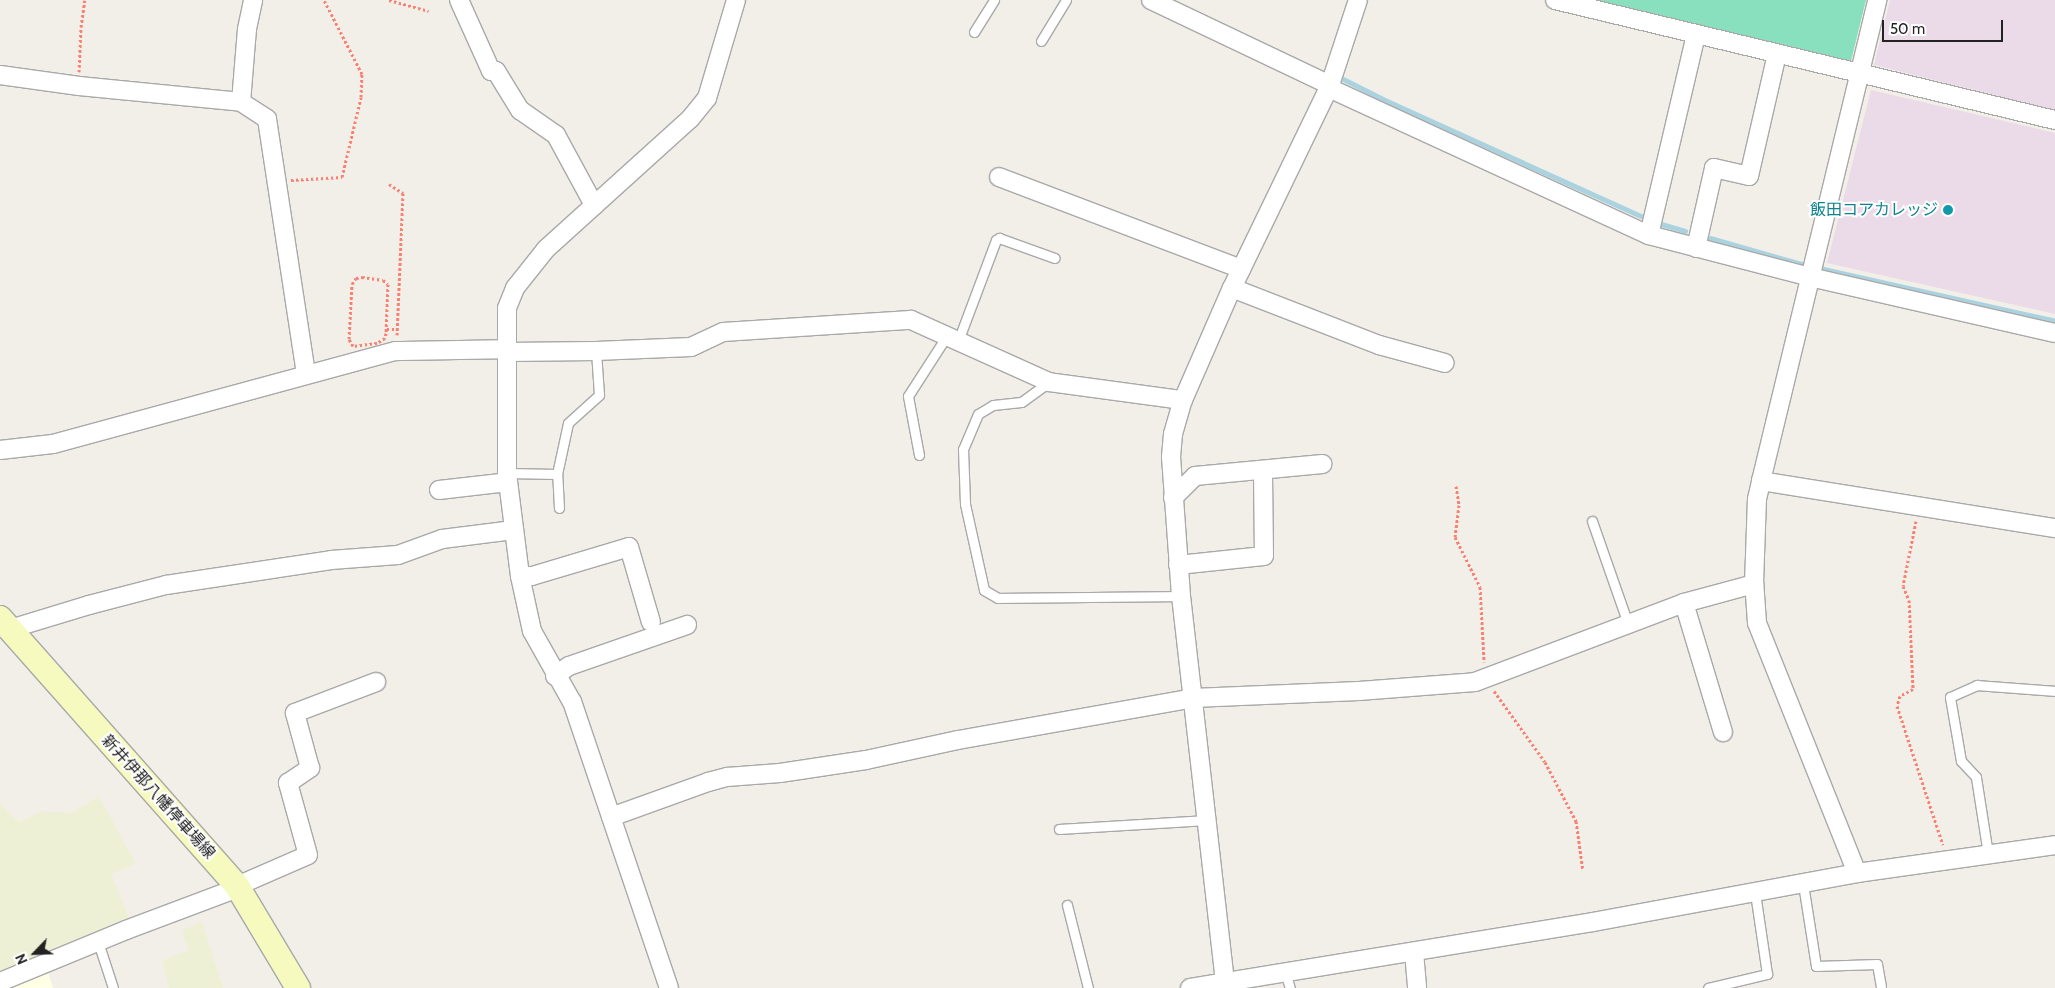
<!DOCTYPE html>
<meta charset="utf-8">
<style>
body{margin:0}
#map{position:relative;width:2055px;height:988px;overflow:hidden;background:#f2efe9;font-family:Cabin,"Noto Sans JP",sans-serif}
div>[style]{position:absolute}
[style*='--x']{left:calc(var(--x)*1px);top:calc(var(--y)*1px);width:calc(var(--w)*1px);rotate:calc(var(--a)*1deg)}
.industrial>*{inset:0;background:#ebdbe8}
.education>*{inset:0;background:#ffffe5}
.farmland>*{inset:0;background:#eef0d5}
.pitch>*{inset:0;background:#88e0be}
.stream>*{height:5px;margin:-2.5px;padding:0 2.5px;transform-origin:2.5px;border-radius:2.5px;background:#aad3df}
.path>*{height:3px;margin-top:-1.5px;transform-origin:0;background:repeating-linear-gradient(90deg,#fa8072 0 2.5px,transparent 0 5px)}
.roads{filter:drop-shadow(1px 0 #a9a9a9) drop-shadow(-1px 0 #a9a9a9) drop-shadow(0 1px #a9a9a9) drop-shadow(0 -1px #a9a9a9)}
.service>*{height:9px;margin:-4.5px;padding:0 4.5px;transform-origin:4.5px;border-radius:4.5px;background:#fff}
.minor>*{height:18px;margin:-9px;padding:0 9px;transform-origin:9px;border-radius:9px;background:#fff}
.secondary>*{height:24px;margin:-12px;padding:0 12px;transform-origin:12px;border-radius:12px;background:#f7fabf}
.dots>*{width:14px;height:14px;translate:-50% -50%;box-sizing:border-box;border:2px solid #fff;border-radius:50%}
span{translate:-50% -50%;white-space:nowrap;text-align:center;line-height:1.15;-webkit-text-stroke:4px #fff;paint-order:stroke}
.culture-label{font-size:16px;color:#0d838f}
.right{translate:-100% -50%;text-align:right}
.street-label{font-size:16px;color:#222}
.north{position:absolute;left:10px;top:928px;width:50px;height:50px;-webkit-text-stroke:4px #fff;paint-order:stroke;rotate:246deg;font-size:14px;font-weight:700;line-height:20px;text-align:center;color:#222}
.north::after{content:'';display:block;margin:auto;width:18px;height:22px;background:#222;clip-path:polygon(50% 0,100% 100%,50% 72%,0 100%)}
.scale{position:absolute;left:1882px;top:20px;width:121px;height:22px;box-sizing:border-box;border:2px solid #222;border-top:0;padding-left:6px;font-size:15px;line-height:18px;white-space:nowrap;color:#222;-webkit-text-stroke:4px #fff;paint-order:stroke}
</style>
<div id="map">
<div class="industrial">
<div style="clip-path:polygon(1890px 0,2055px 0,2055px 110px,1874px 65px)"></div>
<div style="clip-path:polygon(1871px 90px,2055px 133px,2055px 314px,1827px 263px)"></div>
</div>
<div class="education">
<div style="clip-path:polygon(47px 969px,53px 988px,4px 988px)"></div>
</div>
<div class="farmland">
<div style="clip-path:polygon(99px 796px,136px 864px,111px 874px,130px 920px,0 975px,0 803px,19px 822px,42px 811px,72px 813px)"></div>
<div style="clip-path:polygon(202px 922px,223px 988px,169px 988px,162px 961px,188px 950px,182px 930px)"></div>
</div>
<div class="pitch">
<div style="clip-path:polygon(1595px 0,1866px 0,1851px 61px)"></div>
</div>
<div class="stream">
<div style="--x:1343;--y:79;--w:49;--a:26.6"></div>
<div style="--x:1387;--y:101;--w:278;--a:24.4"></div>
<div style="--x:1661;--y:224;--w:25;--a:16"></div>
<div style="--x:1710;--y:238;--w:95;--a:15.9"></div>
<div style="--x:1801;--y:264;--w:260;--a:12.6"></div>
</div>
<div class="path">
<div style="--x:389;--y:0;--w:41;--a:15.4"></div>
<div style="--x:79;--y:72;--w:45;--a:-87.5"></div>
<div style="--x:81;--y:27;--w:27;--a:-82"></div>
<div style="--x:291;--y:180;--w:51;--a:-3.4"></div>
<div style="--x:342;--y:177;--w:82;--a:-76.6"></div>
<div style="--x:361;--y:97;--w:23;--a:-88"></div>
<div style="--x:362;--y:74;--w:83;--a:-117.2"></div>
<div style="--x:389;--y:184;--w:17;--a:33"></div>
<div style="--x:403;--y:193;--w:142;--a:92.4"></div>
<div style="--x:362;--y:277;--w:21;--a:8"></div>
<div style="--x:383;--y:280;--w:6;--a:39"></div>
<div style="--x:388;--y:284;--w:49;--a:92.3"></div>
<div style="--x:386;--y:333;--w:5;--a:101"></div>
<div style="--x:385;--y:338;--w:9;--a:148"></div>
<div style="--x:377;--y:343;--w:24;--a:173"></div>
<div style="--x:353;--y:346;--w:8;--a:-120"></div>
<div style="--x:349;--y:339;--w:55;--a:-86.9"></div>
<div style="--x:352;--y:284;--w:7;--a:-56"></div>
<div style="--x:356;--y:278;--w:6;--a:-9"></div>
<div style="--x:387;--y:329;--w:11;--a:0"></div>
<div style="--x:1456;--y:486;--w:19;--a:81"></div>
<div style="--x:1459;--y:505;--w:32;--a:97"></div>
<div style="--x:1455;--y:537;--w:56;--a:63.4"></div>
<div style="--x:1480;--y:587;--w:75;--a:86.9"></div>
<div style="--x:1916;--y:521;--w:66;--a:101.3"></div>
<div style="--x:1903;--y:586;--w:15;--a:67"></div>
<div style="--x:1909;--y:600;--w:89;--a:87.4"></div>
<div style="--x:1913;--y:689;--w:15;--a:152"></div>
<div style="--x:1900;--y:696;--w:10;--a:107"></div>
<div style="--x:1897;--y:706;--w:146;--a:71.7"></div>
<div style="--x:1494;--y:691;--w:87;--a:54.3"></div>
<div style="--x:1545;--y:762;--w:67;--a:62.3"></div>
<div style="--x:1576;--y:821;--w:50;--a:82"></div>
</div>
<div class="roads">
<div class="service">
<div style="--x:974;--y:32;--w:38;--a:-58"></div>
<div style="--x:1041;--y:41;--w:48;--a:-58.6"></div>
<div style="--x:958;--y:341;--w:108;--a:-69.4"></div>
<div style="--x:996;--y:240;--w:4;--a:-34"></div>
<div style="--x:999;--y:238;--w:59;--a:19.7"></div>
<div style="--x:1049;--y:382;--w:34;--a:144"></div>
<div style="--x:1021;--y:402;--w:28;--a:174"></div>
<div style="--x:993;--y:405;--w:17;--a:149"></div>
<div style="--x:978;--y:414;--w:38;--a:113"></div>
<div style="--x:963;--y:449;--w:55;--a:87.9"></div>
<div style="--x:965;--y:504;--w:88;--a:77.5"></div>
<div style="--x:984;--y:590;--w:16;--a:30"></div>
<div style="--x:998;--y:598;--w:183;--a:-0.6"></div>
<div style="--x:919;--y:455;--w:60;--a:-100.6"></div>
<div style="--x:908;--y:396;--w:70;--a:-57.2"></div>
<div style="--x:507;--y:473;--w:50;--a:1.1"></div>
<div style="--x:559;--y:508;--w:34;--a:-93"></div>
<div style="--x:557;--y:474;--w:52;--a:-77.8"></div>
<div style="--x:568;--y:423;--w:42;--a:-42.1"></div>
<div style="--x:599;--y:395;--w:44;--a:-93.9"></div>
<div style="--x:1592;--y:521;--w:109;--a:70.7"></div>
<div style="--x:1059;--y:829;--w:148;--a:-3.5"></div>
<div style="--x:1988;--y:854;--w:78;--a:-98.9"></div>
<div style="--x:1976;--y:777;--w:22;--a:-133"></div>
<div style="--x:1961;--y:761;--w:65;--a:-99.8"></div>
<div style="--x:1950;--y:697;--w:30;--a:-24"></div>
<div style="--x:1977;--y:685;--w:78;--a:4.4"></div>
<div style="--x:1803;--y:884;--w:83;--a:81"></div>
<div style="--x:1816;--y:966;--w:61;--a:-1.9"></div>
<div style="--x:1877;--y:964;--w:23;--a:80"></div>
<div style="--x:1067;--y:905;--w:86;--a:75.8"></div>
<div style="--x:98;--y:942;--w:48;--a:71.9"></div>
<div style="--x:1285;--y:972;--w:17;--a:73"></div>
<div style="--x:1708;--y:988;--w:61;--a:-13.3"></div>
<div style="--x:1767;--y:974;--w:82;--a:-98.4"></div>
</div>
<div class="minor">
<div style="--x:459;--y:0;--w:78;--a:65.7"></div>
<div style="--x:491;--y:71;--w:5;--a:0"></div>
<div style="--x:496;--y:71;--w:46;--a:58.4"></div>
<div style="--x:520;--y:110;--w:44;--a:34.8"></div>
<div style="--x:556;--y:135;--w:80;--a:61.5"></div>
<div style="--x:1151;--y:0;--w:198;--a:25.4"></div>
<div style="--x:1555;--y:0;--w:514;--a:13.5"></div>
<div style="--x:0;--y:75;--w:80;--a:7.9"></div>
<div style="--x:79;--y:86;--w:163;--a:5.6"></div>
<div style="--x:241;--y:102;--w:31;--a:33"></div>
<div style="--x:267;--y:119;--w:258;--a:81.3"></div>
<div style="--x:1329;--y:88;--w:352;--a:24.7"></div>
<div style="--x:1649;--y:235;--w:166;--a:14.6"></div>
<div style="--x:1810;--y:277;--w:251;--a:12.9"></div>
<div style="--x:241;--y:102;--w:73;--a:-85.3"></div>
<div style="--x:247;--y:29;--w:30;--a:-78"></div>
<div style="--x:999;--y:177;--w:259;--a:20.8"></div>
<div style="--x:1649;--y:235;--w:205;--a:-76.8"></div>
<div style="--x:1696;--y:248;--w:82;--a:-77.3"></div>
<div style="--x:1714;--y:168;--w:36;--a:13"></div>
<div style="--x:1749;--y:176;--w:125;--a:-77.1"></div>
<div style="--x:1232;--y:288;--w:158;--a:21.2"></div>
<div style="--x:1379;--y:345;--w:68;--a:15.3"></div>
<div style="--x:507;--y:352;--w:89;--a:-0.6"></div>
<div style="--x:596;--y:351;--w:95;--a:-2.4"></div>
<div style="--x:691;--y:347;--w:35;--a:-25"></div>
<div style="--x:723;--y:332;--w:188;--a:-3.7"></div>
<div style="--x:911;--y:320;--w:151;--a:24.2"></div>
<div style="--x:1049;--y:382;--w:135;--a:7.7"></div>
<div style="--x:0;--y:450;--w:53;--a:-6.5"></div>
<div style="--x:53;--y:444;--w:355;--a:-15.2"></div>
<div style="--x:396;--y:351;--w:111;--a:-1"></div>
<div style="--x:1761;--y:481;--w:298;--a:9.1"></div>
<div style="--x:439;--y:490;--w:69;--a:-6.6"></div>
<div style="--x:1173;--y:498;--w:31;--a:-45"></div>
<div style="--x:1195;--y:476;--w:128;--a:-5.4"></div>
<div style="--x:1178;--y:565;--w:86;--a:-6"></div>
<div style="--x:1264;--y:556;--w:86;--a:-90.7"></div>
<div style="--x:520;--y:576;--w:12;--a:0"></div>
<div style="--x:532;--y:576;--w:101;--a:-16.6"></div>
<div style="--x:629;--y:547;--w:78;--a:73.7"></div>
<div style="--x:1684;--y:603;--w:135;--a:73.2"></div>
<div style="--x:10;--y:629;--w:83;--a:-16.9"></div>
<div style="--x:89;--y:605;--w:80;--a:-14.6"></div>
<div style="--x:166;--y:585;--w:167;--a:-8.6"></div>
<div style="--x:331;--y:560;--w:67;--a:-4.3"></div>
<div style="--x:398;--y:555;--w:47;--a:-20"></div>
<div style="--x:442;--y:539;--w:72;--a:-7.2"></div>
<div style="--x:555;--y:676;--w:17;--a:-36"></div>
<div style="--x:569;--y:666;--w:125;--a:-19.2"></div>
<div style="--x:611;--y:817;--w:103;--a:-19.8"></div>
<div style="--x:708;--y:782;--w:20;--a:-15"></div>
<div style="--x:727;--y:777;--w:53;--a:-4.3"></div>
<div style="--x:780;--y:773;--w:87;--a:-8.6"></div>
<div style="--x:866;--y:760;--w:94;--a:-12.3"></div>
<div style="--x:958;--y:740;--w:239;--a:-10.1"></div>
<div style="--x:1193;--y:698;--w:166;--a:-2.4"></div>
<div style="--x:1359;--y:691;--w:116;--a:-4.4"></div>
<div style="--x:1475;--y:682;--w:223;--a:-20.7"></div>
<div style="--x:1684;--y:603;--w:73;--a:-15.2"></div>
<div style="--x:1857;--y:873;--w:269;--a:-111.8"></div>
<div style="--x:1757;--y:623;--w:39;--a:-94"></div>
<div style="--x:1754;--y:584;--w:85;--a:-88"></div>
<div style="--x:1757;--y:499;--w:18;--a:-77"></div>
<div style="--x:1761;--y:481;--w:495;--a:-76.4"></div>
<div style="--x:237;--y:886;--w:77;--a:-23.6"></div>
<div style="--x:308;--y:855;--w:75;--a:-105.5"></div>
<div style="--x:288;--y:783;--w:27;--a:-34"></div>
<div style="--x:310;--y:768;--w:57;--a:-105.3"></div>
<div style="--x:295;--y:713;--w:87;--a:-20.9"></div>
<div style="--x:1414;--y:952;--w:36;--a:85"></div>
<div style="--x:0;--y:982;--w:136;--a:-22.4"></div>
<div style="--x:126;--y:930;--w:120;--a:-20.6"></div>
<div style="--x:1225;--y:982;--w:388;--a:-96.5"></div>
<div style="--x:1181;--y:596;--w:139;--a:-94.1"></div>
<div style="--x:1171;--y:457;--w:23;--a:-85"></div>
<div style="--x:1173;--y:434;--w:35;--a:-74"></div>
<div style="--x:1183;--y:400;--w:122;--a:-66.4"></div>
<div style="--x:1232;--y:288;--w:225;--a:-64.2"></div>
<div style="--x:1330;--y:85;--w:89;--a:-71.8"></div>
<div style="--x:669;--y:988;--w:302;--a:-108.7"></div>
<div style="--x:572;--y:702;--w:81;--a:-119.4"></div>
<div style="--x:532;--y:631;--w:56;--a:-102.3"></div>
<div style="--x:520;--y:576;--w:104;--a:-97.2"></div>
<div style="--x:507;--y:473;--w:165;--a:-90"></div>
<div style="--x:507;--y:308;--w:22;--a:-68"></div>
<div style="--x:515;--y:288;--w:50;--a:-51.5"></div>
<div style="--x:546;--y:249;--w:194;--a:-42.1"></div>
<div style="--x:690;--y:119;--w:27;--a:-51"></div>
<div style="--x:707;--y:98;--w:102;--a:-73.5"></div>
<div style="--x:1190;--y:988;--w:408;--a:-9.3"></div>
<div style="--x:1593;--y:922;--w:269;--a:-10.5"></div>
<div style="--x:1857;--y:873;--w:200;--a:-8"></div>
</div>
<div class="secondary">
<div style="--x:0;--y:618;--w:358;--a:48.5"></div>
<div style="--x:237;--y:886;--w:119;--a:59.1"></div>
</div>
</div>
<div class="dots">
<div style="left:1948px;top:210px;background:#0f9aa8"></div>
</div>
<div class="culture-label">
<span class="right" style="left:1938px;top:210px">飯田コアカレッジ</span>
</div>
<div class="street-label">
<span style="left:158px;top:797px;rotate:48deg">新井伊那八幡停車場線</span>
</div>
<div class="north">N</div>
<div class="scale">50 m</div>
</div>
